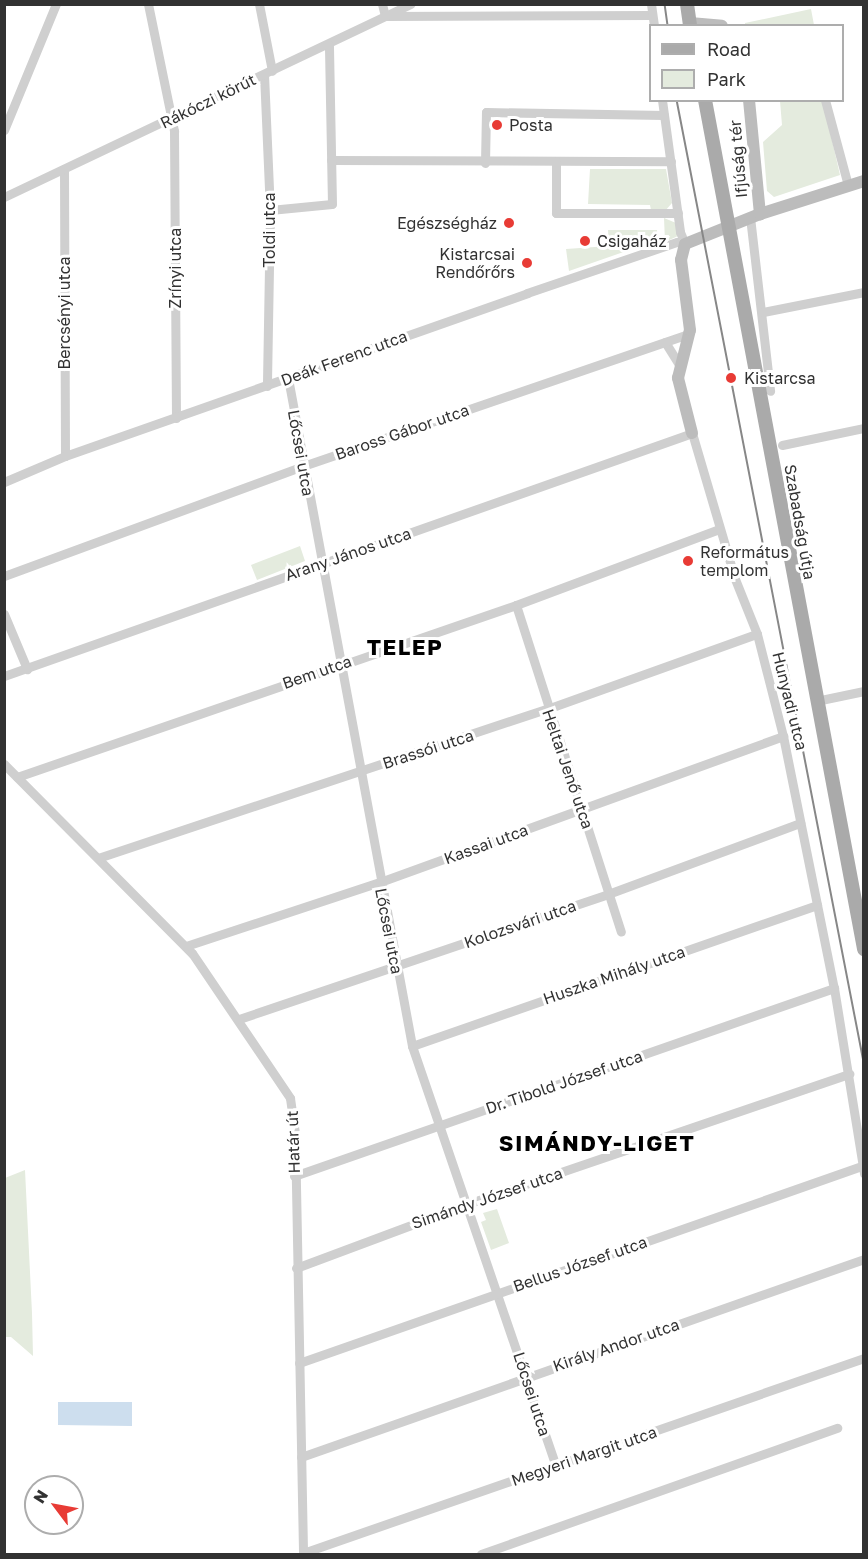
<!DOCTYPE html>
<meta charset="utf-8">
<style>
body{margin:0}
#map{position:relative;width:868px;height:1559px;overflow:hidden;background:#fff;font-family:"Golos Text",sans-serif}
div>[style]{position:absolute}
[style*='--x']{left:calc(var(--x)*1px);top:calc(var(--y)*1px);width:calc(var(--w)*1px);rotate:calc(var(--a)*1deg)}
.green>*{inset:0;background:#e4ebde}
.water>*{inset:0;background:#cddeee}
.street>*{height:9px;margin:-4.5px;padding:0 4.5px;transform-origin:4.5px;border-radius:4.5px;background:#cfcfcf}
.secondary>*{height:12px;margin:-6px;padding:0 6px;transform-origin:6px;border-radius:6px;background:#bcbcbc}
.primary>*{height:14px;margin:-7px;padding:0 7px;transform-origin:7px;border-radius:7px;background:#aaa}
.tram>*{height:1.5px;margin:-0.75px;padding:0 0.75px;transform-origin:0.75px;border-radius:0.75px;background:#878787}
.dots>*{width:16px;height:16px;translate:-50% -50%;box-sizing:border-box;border:3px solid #fff;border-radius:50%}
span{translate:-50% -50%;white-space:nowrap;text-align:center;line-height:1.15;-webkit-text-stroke:6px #fff;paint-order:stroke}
.street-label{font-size:16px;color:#323232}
.poi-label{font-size:16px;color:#323232}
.left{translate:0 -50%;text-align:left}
.right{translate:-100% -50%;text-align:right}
.district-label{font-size:22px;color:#000;font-weight:700;letter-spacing:1.5px}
.frame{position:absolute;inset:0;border:6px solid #323232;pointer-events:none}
.legend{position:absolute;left:649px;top:24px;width:195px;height:78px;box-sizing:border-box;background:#fff;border:2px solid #adadad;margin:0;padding:8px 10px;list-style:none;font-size:18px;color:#323232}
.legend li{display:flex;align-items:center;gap:12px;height:30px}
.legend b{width:30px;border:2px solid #adadad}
.north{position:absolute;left:24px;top:1475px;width:60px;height:60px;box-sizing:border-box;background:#fff;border:2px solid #adadad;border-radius:50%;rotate:302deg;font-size:16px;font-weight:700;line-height:24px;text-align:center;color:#323232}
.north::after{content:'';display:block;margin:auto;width:21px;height:27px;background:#e83b35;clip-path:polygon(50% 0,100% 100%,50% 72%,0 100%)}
</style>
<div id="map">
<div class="green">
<div style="clip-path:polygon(811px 9px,814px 25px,745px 25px,745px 23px)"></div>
<div style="clip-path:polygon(780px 101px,823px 101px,840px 175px,774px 197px,767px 191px,763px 142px,782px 125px)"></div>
<div style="clip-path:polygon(590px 169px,666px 169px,672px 203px,665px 211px,651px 210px,650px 205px,588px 204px)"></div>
<div style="clip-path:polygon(664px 218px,676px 223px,678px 236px,665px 242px)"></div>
<div style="clip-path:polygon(608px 230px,657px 230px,658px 240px,569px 271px,566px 249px,609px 246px)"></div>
<div style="clip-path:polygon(300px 546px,305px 561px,257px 580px,251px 565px)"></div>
<div style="clip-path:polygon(25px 1170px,32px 1313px,33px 1356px,11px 1337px,4px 1337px,5px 1178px)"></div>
<div style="clip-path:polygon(497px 1209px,509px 1243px,491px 1250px,481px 1222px,486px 1220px,483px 1213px)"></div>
</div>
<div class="water">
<div style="clip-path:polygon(58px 1402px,132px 1402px,132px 1426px,58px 1425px)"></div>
</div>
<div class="street">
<div style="--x:148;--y:4;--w:130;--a:78.4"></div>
<div style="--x:174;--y:131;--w:287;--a:89.6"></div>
<div style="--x:259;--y:4;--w:68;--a:79"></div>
<div style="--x:382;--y:4;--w:12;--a:76"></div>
<div style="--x:385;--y:16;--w:267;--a:-0.2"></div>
<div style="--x:651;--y:4;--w:22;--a:82"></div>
<div style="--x:264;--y:74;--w:136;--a:87.5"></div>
<div style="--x:270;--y:210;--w:176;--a:91"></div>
<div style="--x:662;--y:100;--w:133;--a:82.2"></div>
<div style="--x:680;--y:232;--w:13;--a:67"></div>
<div style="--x:825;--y:100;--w:88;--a:74.9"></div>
<div style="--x:4;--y:130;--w:136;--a:-67.6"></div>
<div style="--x:331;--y:160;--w:340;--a:0.2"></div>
<div style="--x:556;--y:161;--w:52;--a:90"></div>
<div style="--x:556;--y:213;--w:122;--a:0"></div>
<div style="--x:485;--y:163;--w:51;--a:-88.9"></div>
<div style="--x:486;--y:112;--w:178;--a:1"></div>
<div style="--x:64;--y:169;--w:287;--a:89.8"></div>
<div style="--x:4;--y:197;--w:450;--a:-25.4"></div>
<div style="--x:270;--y:210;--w:62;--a:-5.5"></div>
<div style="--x:332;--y:204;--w:159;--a:-91.1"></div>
<div style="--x:750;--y:217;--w:175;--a:83.4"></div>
<div style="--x:763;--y:312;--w:103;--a:-11.2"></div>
<div style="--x:665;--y:342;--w:28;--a:58"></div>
<div style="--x:288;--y:378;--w:679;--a:79.48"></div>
<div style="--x:412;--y:1046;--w:444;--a:71.1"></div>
<div style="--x:782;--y:445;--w:84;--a:-11.7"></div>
<div style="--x:4;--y:482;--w:66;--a:-23.1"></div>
<div style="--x:65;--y:456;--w:490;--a:-19.4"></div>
<div style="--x:527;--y:293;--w:158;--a:-18.8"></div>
<div style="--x:677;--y:242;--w:8;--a:14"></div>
<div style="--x:4;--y:576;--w:319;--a:-20.2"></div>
<div style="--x:303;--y:466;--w:408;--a:-18.9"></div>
<div style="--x:516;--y:605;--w:343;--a:72.2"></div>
<div style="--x:4;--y:614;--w:60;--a:67.3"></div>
<div style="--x:4;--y:676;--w:730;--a:-19.45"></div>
<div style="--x:692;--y:433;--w:152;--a:73.6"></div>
<div style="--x:735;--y:579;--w:59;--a:68.2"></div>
<div style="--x:757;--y:634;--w:105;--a:75.7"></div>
<div style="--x:783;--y:736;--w:257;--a:78.6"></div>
<div style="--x:834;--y:988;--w:188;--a:80.8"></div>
<div style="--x:816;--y:701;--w:49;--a:-11.8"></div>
<div style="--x:4;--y:764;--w:267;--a:45.2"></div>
<div style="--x:192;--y:953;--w:175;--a:55.9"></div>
<div style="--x:290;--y:1098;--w:36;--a:82"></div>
<div style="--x:295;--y:1134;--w:420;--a:88.9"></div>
<div style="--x:17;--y:777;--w:528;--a:-19.02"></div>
<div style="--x:516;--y:605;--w:217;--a:-20.5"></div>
<div style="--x:98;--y:858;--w:473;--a:-18.4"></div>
<div style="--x:547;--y:709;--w:223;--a:-19.7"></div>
<div style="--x:186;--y:946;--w:204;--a:-18.3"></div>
<div style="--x:380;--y:882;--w:429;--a:-19.9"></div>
<div style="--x:239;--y:1019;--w:390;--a:-18.7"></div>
<div style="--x:608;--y:894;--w:205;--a:-20.3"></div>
<div style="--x:412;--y:1046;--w:429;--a:-19.2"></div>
<div style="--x:294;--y:1176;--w:572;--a:-19.2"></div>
<div style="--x:296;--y:1268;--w:183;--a:-20.5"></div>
<div style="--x:467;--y:1204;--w:404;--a:-18.8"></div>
<div style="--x:299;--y:1363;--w:596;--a:-19.29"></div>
<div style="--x:301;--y:1457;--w:597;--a:-19.38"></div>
<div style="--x:303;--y:1553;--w:594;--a:-19.17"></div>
<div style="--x:481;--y:1554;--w:378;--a:-19.5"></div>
</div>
<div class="secondary">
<div style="--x:690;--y:23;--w:32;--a:5"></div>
<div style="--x:749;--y:100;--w:115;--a:84.5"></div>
<div style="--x:692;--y:433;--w:57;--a:-104.3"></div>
<div style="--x:678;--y:378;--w:49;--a:-76"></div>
<div style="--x:690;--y:330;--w:71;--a:-97.3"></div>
<div style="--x:681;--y:260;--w:16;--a:-76"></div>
<div style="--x:685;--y:244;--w:81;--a:-21.8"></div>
<div style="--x:760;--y:214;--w:109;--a:-17.6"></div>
</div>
<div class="primary">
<div style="--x:687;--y:4;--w:22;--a:82"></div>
<div style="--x:705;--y:100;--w:864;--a:79.39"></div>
</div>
<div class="tram">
<div style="--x:665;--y:4;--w:22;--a:82"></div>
<div style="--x:677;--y:100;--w:980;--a:79"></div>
</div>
<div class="dots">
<div style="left:497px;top:125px;background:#e83b35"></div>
<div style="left:509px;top:223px;background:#e83b35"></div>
<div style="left:585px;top:241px;background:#e83b35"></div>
<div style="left:527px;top:263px;background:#e83b35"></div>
<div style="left:731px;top:378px;background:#e83b35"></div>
<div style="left:688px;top:561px;background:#e83b35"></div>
</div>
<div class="street-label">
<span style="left:208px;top:101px;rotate:-26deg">Rákóczi körút</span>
<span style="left:738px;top:159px;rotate:-95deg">Ifjúság tér</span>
<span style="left:269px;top:230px;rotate:-90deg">Toldi utca</span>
<span style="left:175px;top:268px;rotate:-90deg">Zrínyi utca</span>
<span style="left:64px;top:313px;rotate:-90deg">Bercsényi utca</span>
<span style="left:344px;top:358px;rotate:-20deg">Deák Ferenc utca</span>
<span style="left:402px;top:432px;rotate:-19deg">Baross Gábor utca</span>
<span style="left:301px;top:453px;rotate:80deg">Lőcsei utca</span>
<span style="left:800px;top:522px;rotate:80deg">Szabadság útja</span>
<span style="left:348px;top:554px;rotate:-19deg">Arany János utca</span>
<span style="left:317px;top:672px;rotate:-19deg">Bem utca</span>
<span style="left:790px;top:701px;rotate:76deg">Hunyadi utca</span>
<span style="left:428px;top:749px;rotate:-18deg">Brassói utca</span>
<span style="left:568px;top:769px;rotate:71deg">Heltai Jenő utca</span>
<span style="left:486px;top:844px;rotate:-20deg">Kassai utca</span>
<span style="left:520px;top:924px;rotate:-19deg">Kolozsvári utca</span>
<span style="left:389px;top:931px;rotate:79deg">Lőcsei utca</span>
<span style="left:614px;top:975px;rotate:-19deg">Huszka Mihály utca</span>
<span style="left:564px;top:1082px;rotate:-19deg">Dr. Tibold József utca</span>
<span style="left:293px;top:1142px;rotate:-92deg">Határ út</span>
<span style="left:487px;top:1198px;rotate:-19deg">Simándy József utca</span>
<span style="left:580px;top:1264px;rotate:-19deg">Bellus József utca</span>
<span style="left:616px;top:1345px;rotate:-19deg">Király Andor utca</span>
<span style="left:532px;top:1394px;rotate:72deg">Lőcsei utca</span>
<span style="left:584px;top:1456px;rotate:-19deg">Megyeri Margit utca</span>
</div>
<div class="poi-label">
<span class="left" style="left:509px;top:125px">Posta</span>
<span class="right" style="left:497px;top:223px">Egészségház</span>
<span class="left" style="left:597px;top:241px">Csigaház</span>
<span class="right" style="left:515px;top:263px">Kistarcsai<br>Rendőrőrs</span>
<span class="left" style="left:744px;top:378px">Kistarcsa</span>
<span class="left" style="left:700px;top:561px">Református<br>templom</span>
</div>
<div class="district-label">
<span style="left:405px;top:647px">TELEP</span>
<span style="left:597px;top:1143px">SIMÁNDY-LIGET</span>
</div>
<div class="frame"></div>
<ul class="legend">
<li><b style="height:8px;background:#aaa"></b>Road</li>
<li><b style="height:16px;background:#e4ebde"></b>Park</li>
</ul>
<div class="north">N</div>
</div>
